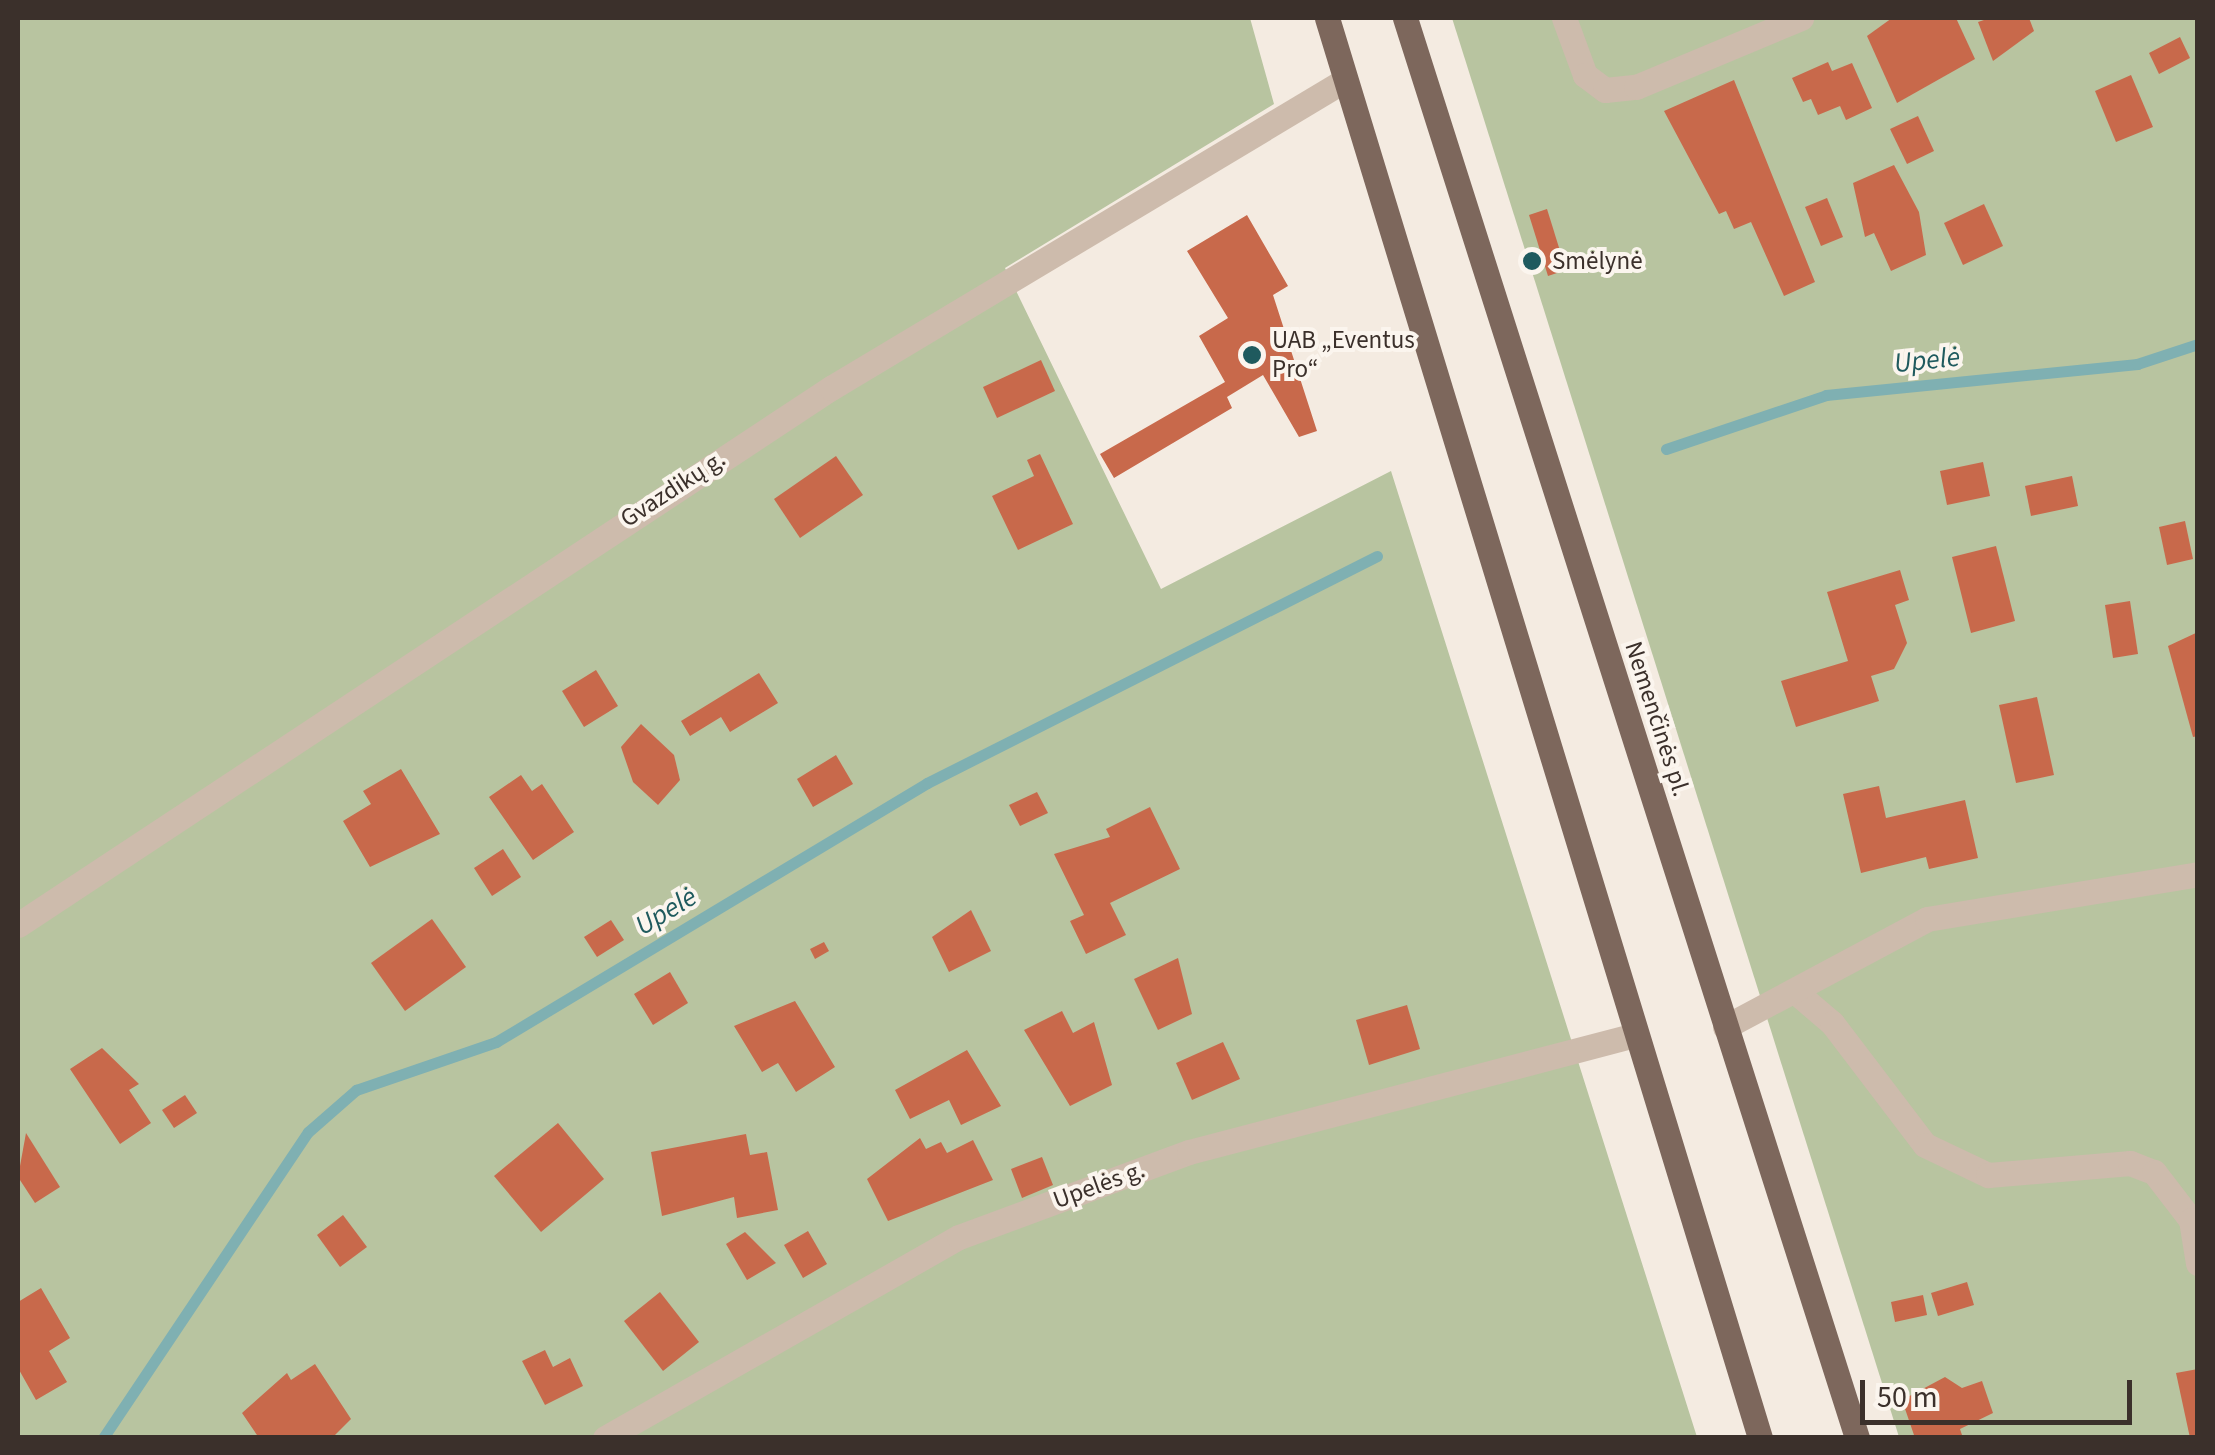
<!DOCTYPE html>
<meta charset="utf-8">
<style>
body{margin:0}
#map{position:relative;width:2215px;height:1455px;overflow:hidden;background:#f4ebe1;font-family:"Source Sans 3",sans-serif}
div>[style]{position:absolute}
[style*='--x']{left:calc(var(--x)*1px);top:calc(var(--y)*1px);width:calc(var(--w)*1px);rotate:calc(var(--a)*1deg)}
.green>*{inset:0;background:#b8c4a0}
.stream>*{height:11px;margin:-5.5px;padding:0 5.5px;transform-origin:5.5px;border-radius:5.5px;background:#7fb0b2}
.building>*{inset:0;background:#c8694b}
.minor>*{height:25px;margin:-12.5px;padding:0 12.5px;transform-origin:12.5px;border-radius:12.5px;background:#cdbbac}
.major>*{height:25px;margin:-12.5px;padding:0 12.5px;transform-origin:12.5px;border-radius:12.5px;background:#7d675c}
.dots>*{width:28px;height:28px;translate:-50% -50%;box-sizing:border-box;border:5px solid #fbf5ee;border-radius:50%}
span{translate:-50% -50%;white-space:nowrap;text-align:center;line-height:1.15;-webkit-text-stroke:8px #fbf5ee;paint-order:stroke}
.poi-label{font-size:25px;color:#3b302b}
.left{translate:0 -50%;text-align:left}
.street-label{font-size:25px;color:#3b302b}
.water-label{font-size:28px;color:#1f5a5e;font-style:italic}
.frame{position:absolute;inset:0;border:20px solid #3b302b;pointer-events:none}
.scale{position:absolute;left:1860px;top:1380px;width:272px;height:45px;box-sizing:border-box;border:5px solid #3b302b;border-top:0;padding-left:12px;font-size:30px;line-height:35px;white-space:nowrap;color:#3b302b;-webkit-text-stroke:8px #fbf5ee;paint-order:stroke}
</style>
<div id="map">
<div class="green">
<div style="clip-path:polygon(18px 18px,1250px 18px,1274px 104px,1005px 268px,1161px 589px,1391px 471px,1697px 1437px,18px 1437px)"></div>
<div style="clip-path:polygon(1452px 18px,2197px 18px,2197px 1437px,1899px 1437px)"></div>
</div>
<div class="stream">
<div style="--x:1666;--y:449;--w:169;--a:-18.6"></div>
<div style="--x:1826;--y:395;--w:313;--a:-5.7"></div>
<div style="--x:2137;--y:364;--w:64;--a:-18.2"></div>
<div style="--x:103;--y:1438;--w:368;--a:-56.2"></div>
<div style="--x:308;--y:1132;--w:64;--a:-41.2"></div>
<div style="--x:356;--y:1090;--w:148;--a:-18.9"></div>
<div style="--x:496;--y:1042;--w:503;--a:-31"></div>
<div style="--x:927;--y:783;--w:504;--a:-26.77"></div>
</div>
<div class="building">
<div style="clip-path:polygon(1892px 18px,1956px 18px,1975px 59px,1897px 103px,1867px 36px)"></div>
<div style="clip-path:polygon(1990px 18px,2029px 18px,2034px 31px,1993px 61px,1978px 22px)"></div>
<div style="clip-path:polygon(2180px 37px,2190px 58px,2159px 74px,2149px 53px)"></div>
<div style="clip-path:polygon(1828px 62px,1832px 71px,1852px 63px,1872px 108px,1846px 120px,1840px 106px,1818px 115px,1811px 99px,1803px 102px,1792px 78px)"></div>
<div style="clip-path:polygon(2131px 75px,2153px 127px,2116px 142px,2095px 91px)"></div>
<div style="clip-path:polygon(1734px 80px,1815px 282px,1784px 296px,1751px 222px,1734px 229px,1726px 211px,1719px 214px,1664px 111px)"></div>
<div style="clip-path:polygon(1918px 116px,1934px 151px,1907px 164px,1890px 129px)"></div>
<div style="clip-path:polygon(1894px 165px,1919px 212px,1926px 255px,1891px 271px,1874px 233px,1865px 237px,1853px 183px)"></div>
<div style="clip-path:polygon(1827px 198px,1843px 237px,1821px 246px,1805px 207px)"></div>
<div style="clip-path:polygon(1984px 204px,2003px 246px,1963px 265px,1944px 223px)"></div>
<div style="clip-path:polygon(1547px 209px,1566px 270px,1548px 276px,1529px 215px)"></div>
<div style="clip-path:polygon(1247px 215px,1288px 286px,1273px 295px,1317px 431px,1299px 437px,1263px 375px,1227px 397px,1232px 408px,1114px 478px,1100px 454px,1225px 382px,1199px 336px,1228px 318px,1187px 251px)"></div>
<div style="clip-path:polygon(1041px 360px,1055px 391px,997px 418px,983px 387px)"></div>
<div style="clip-path:polygon(1040px 454px,1073px 524px,1018px 550px,992px 496px,1034px 476px,1027px 460px)"></div>
<div style="clip-path:polygon(836px 456px,863px 495px,800px 538px,774px 499px)"></div>
<div style="clip-path:polygon(1983px 462px,1990px 496px,1947px 505px,1940px 471px)"></div>
<div style="clip-path:polygon(2072px 476px,2078px 506px,2031px 516px,2025px 486px)"></div>
<div style="clip-path:polygon(2185px 521px,2193px 559px,2167px 565px,2159px 527px)"></div>
<div style="clip-path:polygon(1996px 546px,2015px 621px,1971px 633px,1952px 557px)"></div>
<div style="clip-path:polygon(1900px 570px,1909px 600px,1895px 605px,1907px 643px,1894px 669px,1871px 676px,1879px 701px,1796px 727px,1781px 681px,1848px 661px,1827px 592px)"></div>
<div style="clip-path:polygon(2130px 601px,2138px 654px,2113px 658px,2105px 605px)"></div>
<div style="clip-path:polygon(2198px 632px,2198px 736px,2193px 737px,2168px 646px)"></div>
<div style="clip-path:polygon(596px 670px,618px 706px,584px 727px,562px 691px)"></div>
<div style="clip-path:polygon(759px 673px,778px 703px,730px 732px,721px 717px,690px 736px,681px 721px)"></div>
<div style="clip-path:polygon(2037px 697px,2054px 775px,2016px 783px,1999px 705px)"></div>
<div style="clip-path:polygon(641px 724px,674px 755px,680px 780px,658px 805px,633px 782px,621px 747px)"></div>
<div style="clip-path:polygon(836px 755px,853px 784px,813px 807px,797px 779px)"></div>
<div style="clip-path:polygon(401px 769px,440px 834px,370px 867px,343px 821px,371px 804px,363px 791px)"></div>
<div style="clip-path:polygon(521px 775px,532px 791px,542px 784px,574px 832px,533px 860px,489px 797px)"></div>
<div style="clip-path:polygon(1879px 786px,1886px 818px,1965px 800px,1978px 858px,1929px 869px,1926px 857px,1861px 873px,1843px 794px)"></div>
<div style="clip-path:polygon(1037px 792px,1048px 813px,1020px 826px,1009px 805px)"></div>
<div style="clip-path:polygon(1150px 807px,1180px 869px,1110px 903px,1126px 935px,1086px 954px,1070px 921px,1084px 915px,1054px 854px,1110px 837px,1106px 829px)"></div>
<div style="clip-path:polygon(503px 849px,521px 877px,492px 896px,474px 868px)"></div>
<div style="clip-path:polygon(971px 910px,991px 951px,949px 972px,932px 937px)"></div>
<div style="clip-path:polygon(432px 919px,466px 967px,405px 1011px,371px 963px)"></div>
<div style="clip-path:polygon(611px 920px,624px 940px,597px 957px,584px 937px)"></div>
<div style="clip-path:polygon(824px 942px,829px 951px,815px 959px,810px 949px)"></div>
<div style="clip-path:polygon(1178px 958px,1192px 1014px,1158px 1030px,1134px 979px)"></div>
<div style="clip-path:polygon(670px 972px,688px 1003px,653px 1025px,634px 994px)"></div>
<div style="clip-path:polygon(795px 1001px,835px 1067px,796px 1092px,778px 1063px,762px 1072px,734px 1026px)"></div>
<div style="clip-path:polygon(1407px 1005px,1420px 1049px,1369px 1065px,1356px 1020px)"></div>
<div style="clip-path:polygon(1062px 1011px,1073px 1033px,1094px 1022px,1112px 1085px,1070px 1106px,1024px 1030px)"></div>
<div style="clip-path:polygon(1223px 1042px,1240px 1079px,1192px 1100px,1176px 1063px)"></div>
<div style="clip-path:polygon(102px 1048px,139px 1084px,129px 1090px,151px 1123px,120px 1144px,70px 1069px)"></div>
<div style="clip-path:polygon(967px 1050px,1001px 1106px,961px 1125px,949px 1100px,910px 1119px,895px 1090px)"></div>
<div style="clip-path:polygon(185px 1095px,197px 1113px,174px 1128px,162px 1110px)"></div>
<div style="clip-path:polygon(558px 1123px,604px 1179px,541px 1232px,494px 1176px)"></div>
<div style="clip-path:polygon(26px 1133px,60px 1187px,35px 1203px,18px 1177px)"></div>
<div style="clip-path:polygon(746px 1134px,750px 1155px,767px 1152px,778px 1210px,737px 1218px,734px 1197px,662px 1216px,651px 1152px)"></div>
<div style="clip-path:polygon(920px 1138px,926px 1149px,941px 1142px,947px 1153px,973px 1140px,993px 1180px,888px 1221px,867px 1179px)"></div>
<div style="clip-path:polygon(1042px 1157px,1053px 1185px,1022px 1198px,1011px 1169px)"></div>
<div style="clip-path:polygon(343px 1215px,367px 1247px,340px 1267px,317px 1235px)"></div>
<div style="clip-path:polygon(808px 1231px,827px 1264px,803px 1278px,784px 1245px)"></div>
<div style="clip-path:polygon(745px 1232px,776px 1263px,747px 1280px,726px 1244px)"></div>
<div style="clip-path:polygon(1967px 1282px,1974px 1305px,1938px 1316px,1931px 1293px)"></div>
<div style="clip-path:polygon(41px 1288px,70px 1338px,49px 1351px,67px 1382px,36px 1400px,18px 1368px,18px 1302px)"></div>
<div style="clip-path:polygon(660px 1292px,699px 1342px,663px 1371px,624px 1321px)"></div>
<div style="clip-path:polygon(1923px 1295px,1927px 1315px,1895px 1322px,1891px 1302px)"></div>
<div style="clip-path:polygon(545px 1350px,553px 1367px,570px 1358px,583px 1386px,545px 1405px,522px 1361px)"></div>
<div style="clip-path:polygon(315px 1364px,351px 1419px,332px 1438px,259px 1438px,242px 1413px,287px 1373px,291px 1380px)"></div>
<div style="clip-path:polygon(2198px 1369px,2198px 1438px,2190px 1438px,2176px 1373px)"></div>
<div style="clip-path:polygon(1945px 1377px,1962px 1388px,1982px 1381px,1993px 1413px,1960px 1429px,1963px 1438px,1915px 1438px,1902px 1400px)"></div>
</div>
<div class="minor">
<div style="--x:1564;--y:18;--w:61;--a:69.8"></div>
<div style="--x:1585;--y:75;--w:25;--a:37"></div>
<div style="--x:1605;--y:90;--w:31;--a:-6"></div>
<div style="--x:1636;--y:87;--w:179;--a:-22.7"></div>
<div style="--x:18;--y:925;--w:974;--a:-33.45"></div>
<div style="--x:831;--y:388;--w:599;--a:-30.93"></div>
<div style="--x:1798;--y:994;--w:45;--a:40.5"></div>
<div style="--x:1832;--y:1023;--w:153;--a:52.7"></div>
<div style="--x:1925;--y:1145;--w:70;--a:25.5"></div>
<div style="--x:1988;--y:1175;--w:143;--a:-4.8"></div>
<div style="--x:2130;--y:1163;--w:26;--a:21"></div>
<div style="--x:2154;--y:1172;--w:61;--a:52.4"></div>
<div style="--x:2191;--y:1220;--w:44;--a:80.8"></div>
<div style="--x:1725;--y:1027;--w:229;--a:-28.1"></div>
<div style="--x:1927;--y:919;--w:275;--a:-9.4"></div>
<div style="--x:605;--y:1438;--w:407;--a:-29.6"></div>
<div style="--x:959;--y:1237;--w:245;--a:-20.3"></div>
<div style="--x:1189;--y:1152;--w:460;--a:-14.7"></div>
</div>
<div class="major">
<div style="--x:1327;--y:18;--w:1485;--a:73.04"></div>
<div style="--x:1405;--y:18;--w:1490;--a:72.34"></div>
</div>
<div class="dots">
<div style="left:1532px;top:261px;background:#1f5a5e"></div>
<div style="left:1252px;top:355px;background:#1f5a5e"></div>
</div>
<div class="poi-label">
<span class="left" style="left:1552px;top:261px">Smėlynė</span>
<span class="left" style="left:1272px;top:355px">UAB „Eventus<br>Pro“</span>
</div>
<div class="street-label">
<span style="left:673px;top:489px;rotate:-33deg">Gvazdikų g.</span>
<span style="left:1657px;top:719px;rotate:72deg">Nemenčinės pl.</span>
<span style="left:1099px;top:1185px;rotate:-20deg">Upelės g.</span>
</div>
<div class="water-label">
<span style="left:1927px;top:360px;rotate:-6deg">Upelė</span>
<span style="left:666px;top:911px;rotate:-31deg">Upelė</span>
</div>
<div class="frame"></div>
<div class="scale">50 m</div>
</div>
